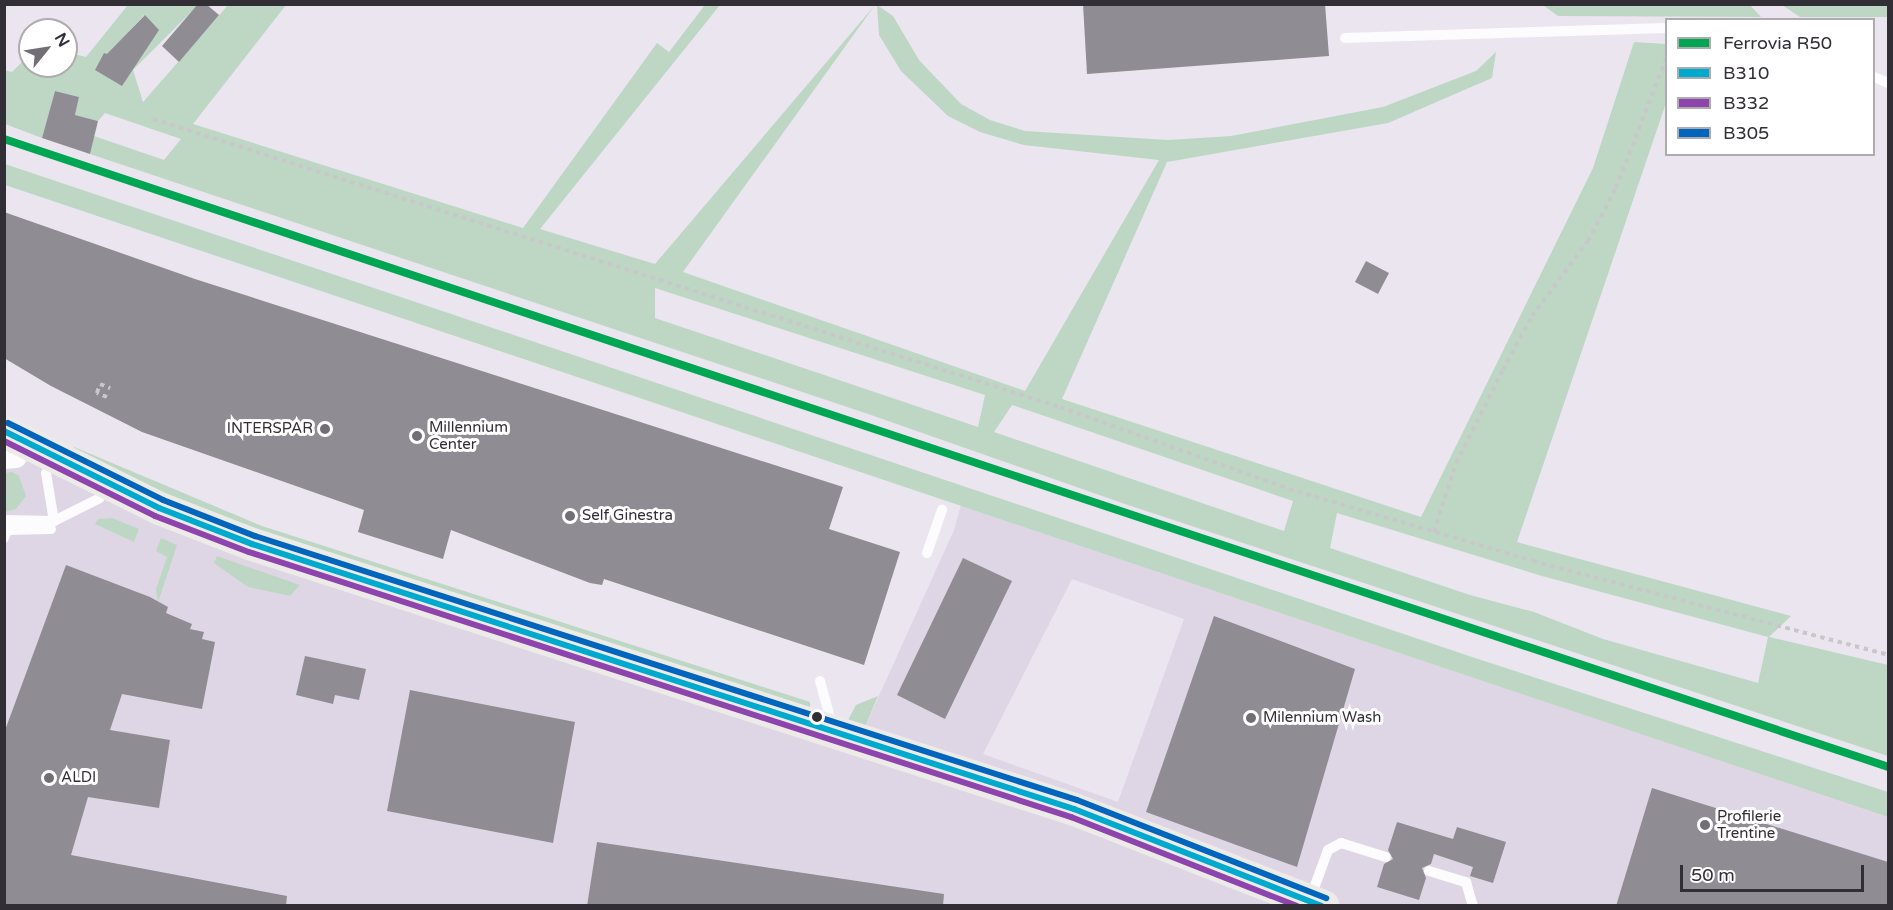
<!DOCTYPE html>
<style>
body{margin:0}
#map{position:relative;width:1893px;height:910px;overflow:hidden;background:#eae5ef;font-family:"Varela Round",sans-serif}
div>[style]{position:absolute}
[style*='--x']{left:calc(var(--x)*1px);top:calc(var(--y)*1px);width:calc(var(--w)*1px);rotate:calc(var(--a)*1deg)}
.industrial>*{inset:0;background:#dfd6e5}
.green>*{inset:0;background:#bdd7c4}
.building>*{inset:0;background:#908c93}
.path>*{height:4px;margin-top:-2px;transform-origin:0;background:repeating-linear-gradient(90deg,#c8c7ca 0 4.5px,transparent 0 9px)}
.service>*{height:10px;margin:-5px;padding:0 5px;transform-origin:5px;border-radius:5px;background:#fcfbfd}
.minor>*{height:22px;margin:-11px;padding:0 11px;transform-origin:11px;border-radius:11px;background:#fcfbfd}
.primary>*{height:33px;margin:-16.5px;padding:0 16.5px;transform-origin:16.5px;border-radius:16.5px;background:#edebe7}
.bus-1>*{height:6px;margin:-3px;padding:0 3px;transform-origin:3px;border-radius:3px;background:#00a9ce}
.bus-2>*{height:6px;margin:-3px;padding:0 3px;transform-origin:3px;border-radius:3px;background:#8e44ad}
.bus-3>*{height:6px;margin:-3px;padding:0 3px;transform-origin:3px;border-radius:3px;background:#0065bd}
.rail-1>*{height:8px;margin:-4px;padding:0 4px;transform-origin:4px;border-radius:4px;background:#00a651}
.dots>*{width:16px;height:16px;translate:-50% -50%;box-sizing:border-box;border:3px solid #fff;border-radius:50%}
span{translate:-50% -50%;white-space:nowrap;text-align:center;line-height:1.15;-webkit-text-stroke:6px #fff;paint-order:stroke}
.poi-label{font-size:15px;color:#322e35}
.left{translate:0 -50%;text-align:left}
.right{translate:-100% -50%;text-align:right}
.frame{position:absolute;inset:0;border:6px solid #322e35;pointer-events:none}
.legend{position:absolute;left:1665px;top:18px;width:210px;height:138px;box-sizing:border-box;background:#fff;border:2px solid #adabae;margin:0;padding:8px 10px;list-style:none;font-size:18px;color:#322e35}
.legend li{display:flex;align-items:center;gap:12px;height:30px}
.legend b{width:30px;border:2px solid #adabae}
.north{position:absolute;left:18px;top:18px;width:60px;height:60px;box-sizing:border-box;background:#fff;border:2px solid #adabae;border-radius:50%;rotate:60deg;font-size:16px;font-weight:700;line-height:24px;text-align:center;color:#322e35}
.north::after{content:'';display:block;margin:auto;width:21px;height:27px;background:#726e76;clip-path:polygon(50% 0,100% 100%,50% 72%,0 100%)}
.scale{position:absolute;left:1680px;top:865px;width:184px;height:27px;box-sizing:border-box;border:3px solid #322e35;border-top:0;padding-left:8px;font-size:18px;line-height:21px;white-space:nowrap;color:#322e35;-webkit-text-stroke:4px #fff;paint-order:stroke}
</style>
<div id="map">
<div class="industrial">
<div style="clip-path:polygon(evenodd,4px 422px,189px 511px,864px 729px,954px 530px,961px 505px,1888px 817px,1888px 905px,5px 905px,4px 422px,1072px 579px,1184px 619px,1118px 802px,983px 754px,1072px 579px)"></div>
</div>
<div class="green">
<div style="clip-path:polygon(evenodd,128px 5px,198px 5px,133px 70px,143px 102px,228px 5px,286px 5px,193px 124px,523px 228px,657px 43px,669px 52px,705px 5px,720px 5px,540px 229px,655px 264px,875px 5px,683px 272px,1025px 391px,1159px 160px,1024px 145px,980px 132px,948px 116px,901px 71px,879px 35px,877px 5px,893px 16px,919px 60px,961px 104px,990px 120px,1025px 131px,1168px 140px,1231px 136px,1383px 107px,1476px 71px,1496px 52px,1492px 78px,1388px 123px,1167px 162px,1062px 399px,1421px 517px,1593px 168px,1634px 42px,1666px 44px,1666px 103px,1517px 542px,1791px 616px,1769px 637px,1888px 665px,1888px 756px,1125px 504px,871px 415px,90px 154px,94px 136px,164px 160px,181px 139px,105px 113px,98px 121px,75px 115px,79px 97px,55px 91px,42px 138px,5px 124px,4px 70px,12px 72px,30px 54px,30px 66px,66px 66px,66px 52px,86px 57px,128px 5px,144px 15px,158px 30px,111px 51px,144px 15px,128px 5px,655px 288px,985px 395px,978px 427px,655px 318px,655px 288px,128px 5px,1012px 405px,1293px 501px,1284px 531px,994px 432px,1012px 405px,128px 5px,1337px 513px,1542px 576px,1768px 637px,1758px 683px,1603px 639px,1534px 612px,1470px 595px,1330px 548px,1337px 513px)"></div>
<div style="clip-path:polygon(1543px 5px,1750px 5px,1761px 17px,1558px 16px)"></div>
<div style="clip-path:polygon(1782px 5px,1888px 5px,1888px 17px,1800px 17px)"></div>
<div style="clip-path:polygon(5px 164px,1478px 659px,1888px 792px,1888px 817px,5px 185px)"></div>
<div style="clip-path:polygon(74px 447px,262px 526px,810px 702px,810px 708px,455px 604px,70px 459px)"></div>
<div style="clip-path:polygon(12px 472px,19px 476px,26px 496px,16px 509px,5px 512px,5px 473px)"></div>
<div style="clip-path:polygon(112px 518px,139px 529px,134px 542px,95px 524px,98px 519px)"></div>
<div style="clip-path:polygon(161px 538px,177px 545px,158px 602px,156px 589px,167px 557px,156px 551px)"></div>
<div style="clip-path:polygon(217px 556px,300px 585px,290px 596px,248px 587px,214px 563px)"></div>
<div style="clip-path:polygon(878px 696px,864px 729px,848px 720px,856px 705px)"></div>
</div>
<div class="building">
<div style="clip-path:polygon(198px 4px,206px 4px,219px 15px,179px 62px,162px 46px)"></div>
<div style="clip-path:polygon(1083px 4px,1325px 4px,1329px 56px,1087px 74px)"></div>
<div style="clip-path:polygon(145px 15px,159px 30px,122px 86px,95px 70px,104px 53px,107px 54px)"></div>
<div style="clip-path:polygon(55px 91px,79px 97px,75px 115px,98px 121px,90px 154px,42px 138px)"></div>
<div style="clip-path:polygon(4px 212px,195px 279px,843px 487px,829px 529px,900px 552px,864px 665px,604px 579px,602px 585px,590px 583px,451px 530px,443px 559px,358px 532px,364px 510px,142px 432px,51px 386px,4px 358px)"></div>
<div style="clip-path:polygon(1366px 261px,1389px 273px,1378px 294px,1355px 282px)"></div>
<div style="clip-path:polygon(963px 558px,1012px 581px,945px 719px,897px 695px)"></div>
<div style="clip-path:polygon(66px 565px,150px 597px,168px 607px,166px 613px,192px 624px,190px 629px,204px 632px,202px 639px,215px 642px,202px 709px,122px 694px,110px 730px,170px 740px,159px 808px,88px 797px,71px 855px,287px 896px,286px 906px,4px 906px,4px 733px)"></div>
<div style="clip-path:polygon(1214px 616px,1355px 669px,1297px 867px,1146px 812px)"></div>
<div style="clip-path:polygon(305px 656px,366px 669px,359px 700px,335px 695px,333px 704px,296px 695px)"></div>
<div style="clip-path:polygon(410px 690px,575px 722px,553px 843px,387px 811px)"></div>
<div style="clip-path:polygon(1652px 788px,1888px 862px,1888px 906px,1616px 906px)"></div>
<div style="clip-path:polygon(1397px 822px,1453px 839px,1457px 827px,1506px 842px,1493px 883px,1470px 876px,1473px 867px,1434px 854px,1431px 864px,1422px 868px,1426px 878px,1419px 900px,1377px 887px,1384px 864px,1393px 859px,1388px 850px)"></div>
<div style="clip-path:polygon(597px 842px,944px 894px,943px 906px,587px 906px)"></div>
</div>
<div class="path">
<div style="--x:153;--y:119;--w:952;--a:17.62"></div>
<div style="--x:1060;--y:407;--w:243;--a:19.7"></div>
<div style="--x:1289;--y:489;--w:254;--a:16.4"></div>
<div style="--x:1533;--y:561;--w:367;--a:14.8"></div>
<div style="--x:107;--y:397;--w:11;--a:-158"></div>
<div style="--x:97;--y:393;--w:9;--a:-72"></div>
<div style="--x:100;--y:384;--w:11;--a:22"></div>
<div style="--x:1434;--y:532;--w:72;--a:-72.3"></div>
<div style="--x:1456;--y:463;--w:104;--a:-63.2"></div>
<div style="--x:1503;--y:370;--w:61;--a:-61.8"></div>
<div style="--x:1532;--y:316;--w:94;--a:-53.3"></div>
<div style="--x:1588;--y:241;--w:60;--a:-62.2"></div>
<div style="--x:1616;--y:188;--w:138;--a:-68.8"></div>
</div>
<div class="service">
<div style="--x:1345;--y:38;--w:321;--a:-1.8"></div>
<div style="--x:1874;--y:77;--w:15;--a:23"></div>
<div style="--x:46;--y:473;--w:49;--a:80.5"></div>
<div style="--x:4;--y:520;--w:50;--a:1.1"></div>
<div style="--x:54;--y:521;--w:51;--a:-26.6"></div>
<div style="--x:4;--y:538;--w:9;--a:-69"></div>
<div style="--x:7;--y:530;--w:44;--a:-1.3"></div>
<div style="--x:927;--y:553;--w:46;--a:-70.8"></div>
<div style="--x:820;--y:681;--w:46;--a:74.7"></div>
<div style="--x:1429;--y:871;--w:39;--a:17"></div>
<div style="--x:1466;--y:882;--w:25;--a:74"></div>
<div style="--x:1310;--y:899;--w:52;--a:-69.8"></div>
<div style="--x:1328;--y:850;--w:15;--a:-28"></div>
<div style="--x:1341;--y:843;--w:47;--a:17.3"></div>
</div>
<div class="minor">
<div style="--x:4;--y:458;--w:12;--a:-5"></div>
</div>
<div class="primary">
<div style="--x:4;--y:431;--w:173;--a:26.4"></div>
<div style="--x:159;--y:508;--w:100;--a:21.2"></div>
<div style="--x:252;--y:544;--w:864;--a:17.87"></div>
<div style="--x:1074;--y:809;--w:267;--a:21.3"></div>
</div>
<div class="bus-1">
<div style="--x:4;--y:431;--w:173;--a:26.4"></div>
<div style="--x:159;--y:508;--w:100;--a:21.2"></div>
<div style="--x:252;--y:544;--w:864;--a:17.87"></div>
<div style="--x:1074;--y:809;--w:266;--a:21.4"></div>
</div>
<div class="bus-2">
<div style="--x:4;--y:441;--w:169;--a:26.4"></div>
<div style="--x:155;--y:516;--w:101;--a:21"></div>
<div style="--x:249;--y:552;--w:864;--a:17.87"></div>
<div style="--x:1071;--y:817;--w:243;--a:21.5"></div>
</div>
<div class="bus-3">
<div style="--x:8;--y:423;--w:173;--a:26.4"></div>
<div style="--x:163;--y:500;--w:99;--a:21.4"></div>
<div style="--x:255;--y:536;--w:863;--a:17.81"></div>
<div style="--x:1077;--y:800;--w:268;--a:21.5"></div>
</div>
<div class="rail-1">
<div style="--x:4;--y:139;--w:1986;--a:18.43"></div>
</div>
<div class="dots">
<div style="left:325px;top:429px;background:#726e76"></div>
<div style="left:417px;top:436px;background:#726e76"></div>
<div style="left:570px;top:516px;background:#726e76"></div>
<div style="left:817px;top:717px;background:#322e35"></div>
<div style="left:1251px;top:718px;background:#726e76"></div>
<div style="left:49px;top:778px;background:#726e76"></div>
<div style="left:1705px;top:825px;background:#726e76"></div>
</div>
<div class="poi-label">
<span class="left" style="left:429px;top:436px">Millennium<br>Center</span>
<span class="right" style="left:313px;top:429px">INTERSPAR</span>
<span class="left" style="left:582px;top:516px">Self Ginestra</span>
<span class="left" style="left:1263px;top:718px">Milennium Wash</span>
<span class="left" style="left:61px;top:778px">ALDI</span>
<span class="left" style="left:1717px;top:825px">Profilerie<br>Trentine</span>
</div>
<div class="frame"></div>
<ul class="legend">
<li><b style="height:8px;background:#00a651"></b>Ferrovia R50</li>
<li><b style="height:8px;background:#00a9ce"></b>B310</li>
<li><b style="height:8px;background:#8e44ad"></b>B332</li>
<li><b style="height:8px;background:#0065bd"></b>B305</li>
</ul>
<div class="north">N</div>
<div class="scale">50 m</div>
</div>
